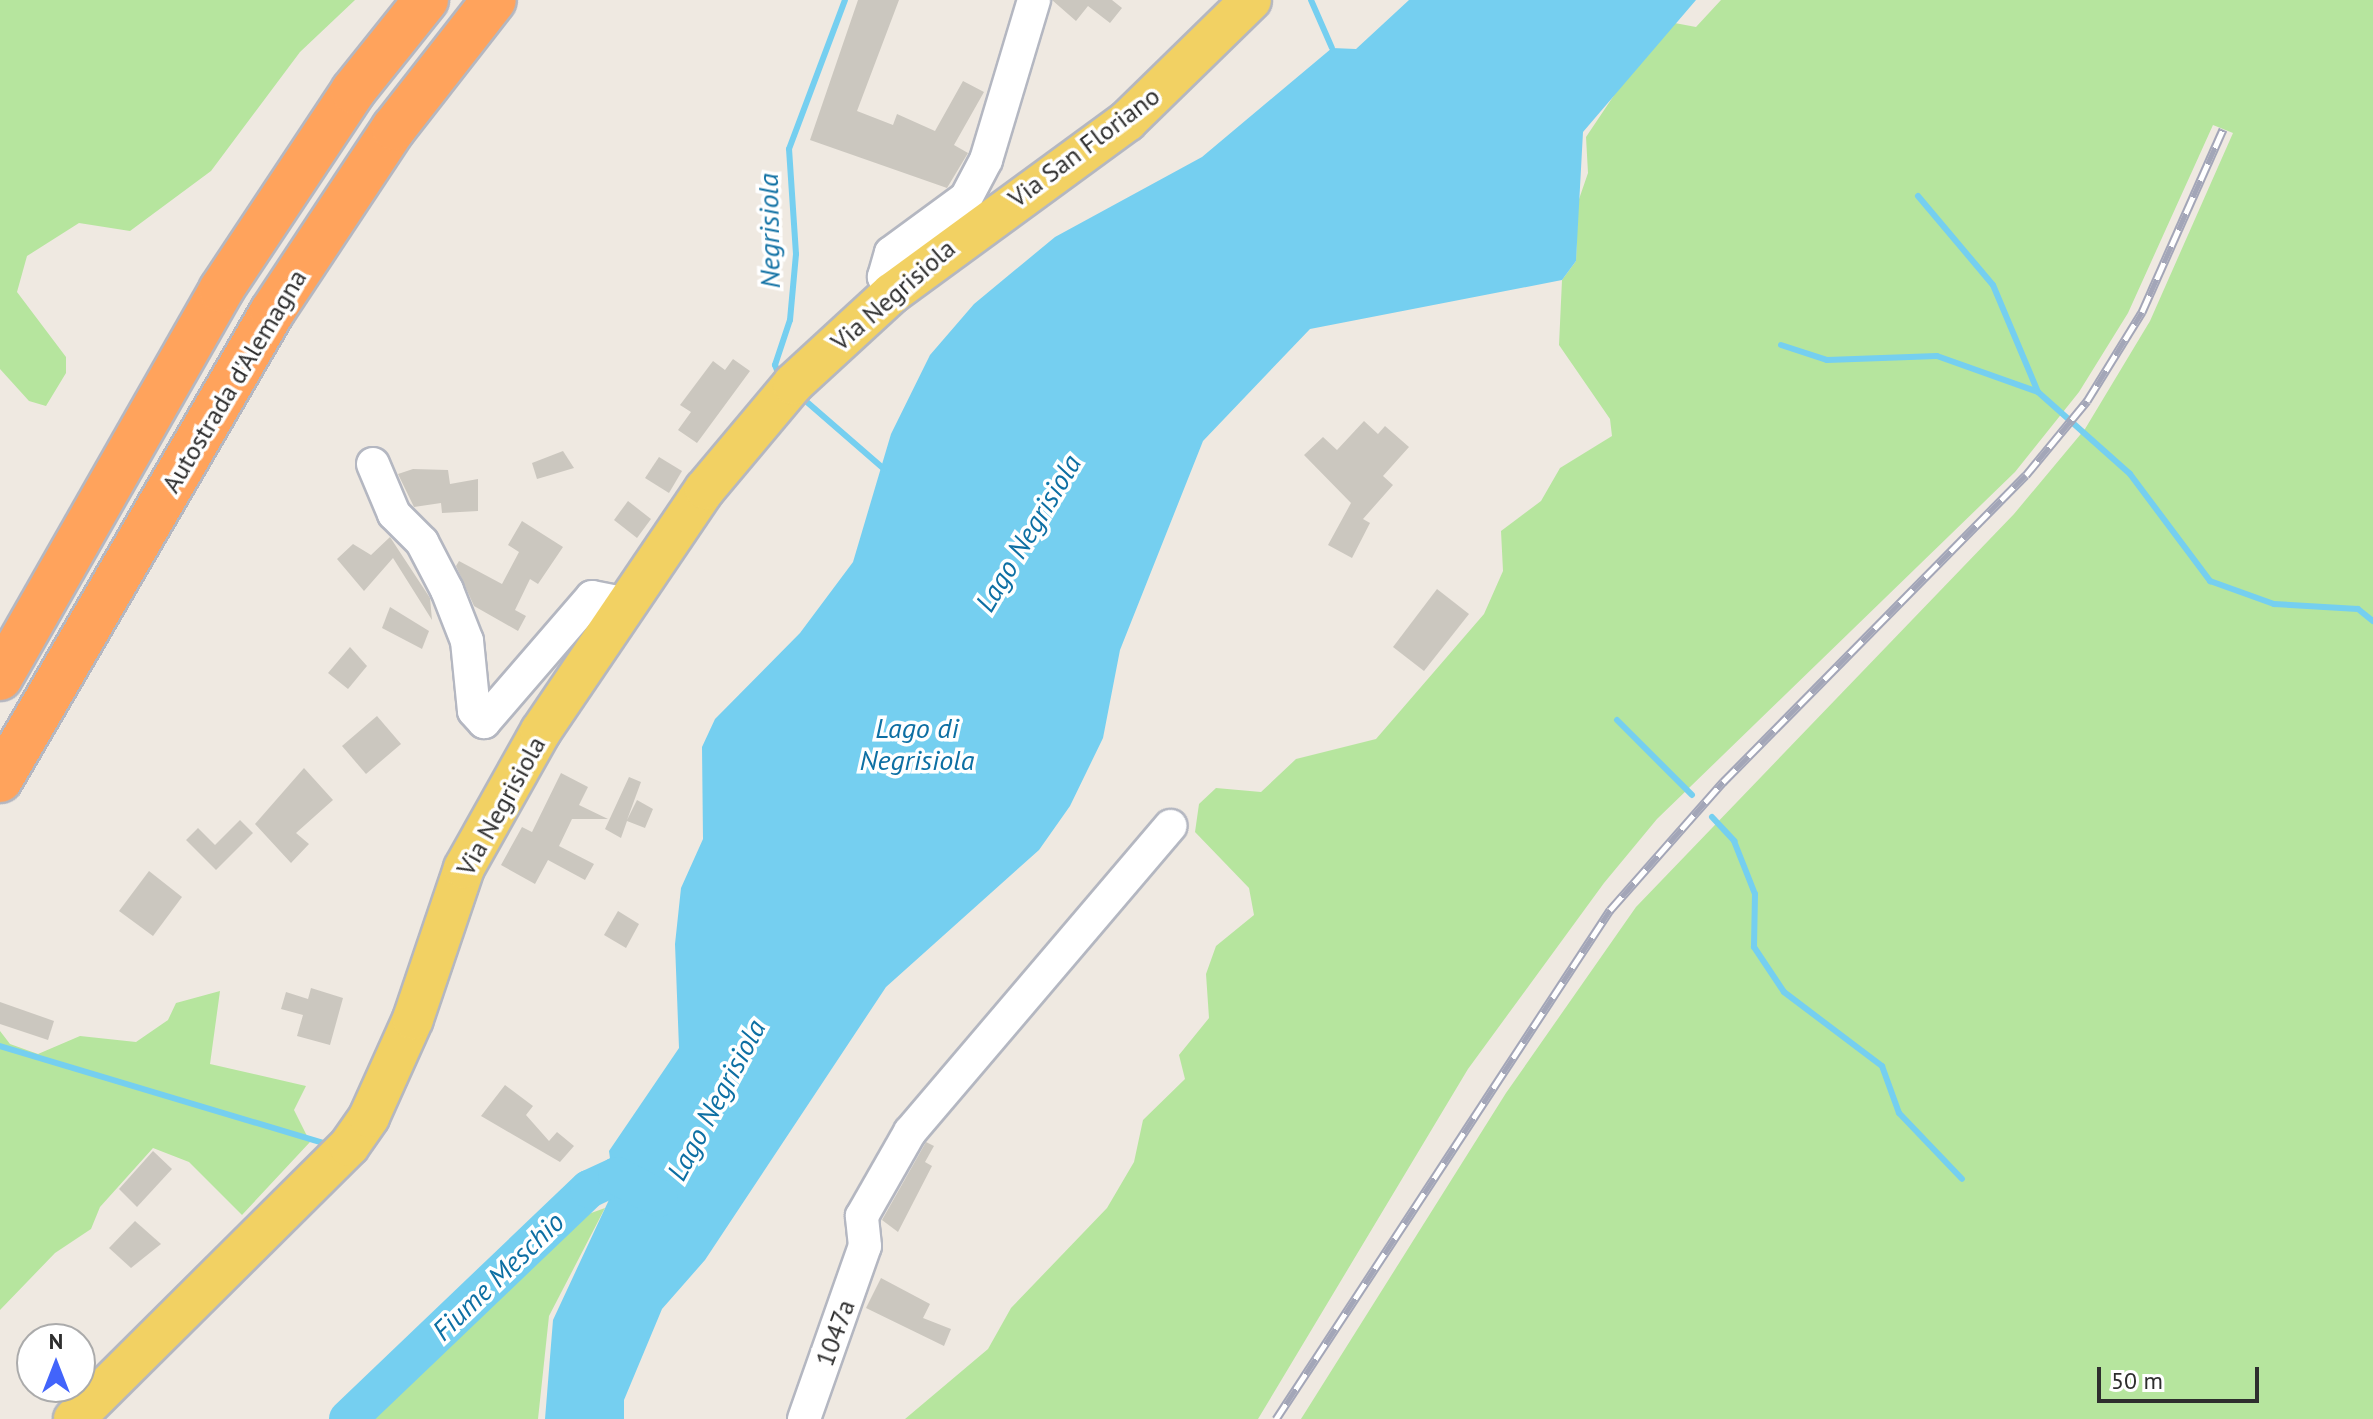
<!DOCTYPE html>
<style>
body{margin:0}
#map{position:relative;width:2373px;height:1419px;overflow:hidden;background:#efe9e1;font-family:"PT Sans",sans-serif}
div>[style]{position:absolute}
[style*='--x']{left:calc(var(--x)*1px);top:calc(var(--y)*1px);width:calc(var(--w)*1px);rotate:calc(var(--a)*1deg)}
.green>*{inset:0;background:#b6e59e}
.water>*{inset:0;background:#75cff0}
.stream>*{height:6px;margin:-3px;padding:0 3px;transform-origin:3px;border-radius:3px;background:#75cff0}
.river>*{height:38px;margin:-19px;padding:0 19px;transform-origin:19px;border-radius:19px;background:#75cff0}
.building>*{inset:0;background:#cbc7bf}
.roads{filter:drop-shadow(2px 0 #b4b7c1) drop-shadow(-2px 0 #b4b7c1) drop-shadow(0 2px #b4b7c1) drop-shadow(0 -2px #b4b7c1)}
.minor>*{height:32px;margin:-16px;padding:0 16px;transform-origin:16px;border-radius:16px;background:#fff}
.major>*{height:40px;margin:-20px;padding:0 20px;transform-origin:20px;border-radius:20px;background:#f2d163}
.highway>*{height:44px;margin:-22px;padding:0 22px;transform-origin:22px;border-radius:22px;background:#ffa35c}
.rail>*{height:9px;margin-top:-4.5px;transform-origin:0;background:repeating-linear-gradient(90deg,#fff 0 18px,#a3a6b8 0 36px);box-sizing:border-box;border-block:2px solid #a3a6b8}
span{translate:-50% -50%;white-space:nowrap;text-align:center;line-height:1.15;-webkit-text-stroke:7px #fff;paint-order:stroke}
.street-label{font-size:26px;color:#2e2e2e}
.water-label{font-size:28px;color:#0d6fa3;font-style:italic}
.north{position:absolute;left:16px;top:1323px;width:80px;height:80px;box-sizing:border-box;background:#fff;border:2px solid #ababab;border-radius:50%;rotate:0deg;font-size:22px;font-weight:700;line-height:32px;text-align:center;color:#2e2e2e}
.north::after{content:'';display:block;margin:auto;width:28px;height:36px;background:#4264fb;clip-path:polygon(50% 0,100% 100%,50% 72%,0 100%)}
.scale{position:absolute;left:2097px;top:1367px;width:162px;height:36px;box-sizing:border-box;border:4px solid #2e2e2e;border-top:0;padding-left:10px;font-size:24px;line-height:28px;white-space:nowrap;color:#2e2e2e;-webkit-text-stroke:6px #fff;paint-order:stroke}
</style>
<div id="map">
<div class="green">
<div style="clip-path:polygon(0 0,355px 0,300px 52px,211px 171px,130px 231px,79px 223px,27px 256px,17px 292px,66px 357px,66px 373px,46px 406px,29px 401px,0 369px)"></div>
<div style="clip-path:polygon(1721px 0,2373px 0,2373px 1419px,1301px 1419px,1506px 1093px,1636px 907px,2014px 514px,2085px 429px,2150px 321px,2233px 133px,2213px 125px,2128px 313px,2079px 392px,2015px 472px,1657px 819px,1604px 883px,1468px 1069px,1258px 1419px,905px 1419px,988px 1349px,1011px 1308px,1107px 1208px,1134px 1162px,1143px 1120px,1185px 1079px,1179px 1055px,1209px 1018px,1206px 974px,1216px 946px,1254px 915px,1249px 888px,1195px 832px,1199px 804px,1216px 788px,1261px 792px,1296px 759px,1376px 739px,1484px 614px,1503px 571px,1501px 531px,1541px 501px,1560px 468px,1612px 436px,1610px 419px,1559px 345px,1562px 280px,1576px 261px,1578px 202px,1588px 173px,1586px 137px,1664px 21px,1696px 27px)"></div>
<div style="clip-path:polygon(220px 991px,210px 1064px,306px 1086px,294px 1110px,310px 1142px,242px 1215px,189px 1162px,153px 1148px,100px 1207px,91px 1229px,55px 1253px,0 1310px,0 1031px,10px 1044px,38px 1054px,80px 1036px,136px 1042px,168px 1020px,176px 1003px)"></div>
<div style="clip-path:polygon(605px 1208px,549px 1316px,538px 1419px,364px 1419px,569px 1221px)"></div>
</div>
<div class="water">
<div style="clip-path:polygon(1409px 0,1696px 0,1583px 132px,1576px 261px,1562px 280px,1310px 329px,1203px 441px,1120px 650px,1103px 738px,1070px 806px,1039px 850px,886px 987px,705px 1260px,662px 1309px,624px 1400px,624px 1419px,545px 1419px,553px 1320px,614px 1189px,609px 1151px,679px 1048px,675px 944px,681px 888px,703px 839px,702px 747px,715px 719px,800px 633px,853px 562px,891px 434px,930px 355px,974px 304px,1055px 237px,1202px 157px,1332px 48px,1356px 49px)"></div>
</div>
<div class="stream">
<div style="--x:1311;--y:0;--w:52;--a:66.4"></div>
<div style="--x:1918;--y:196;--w:116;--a:49.9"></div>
<div style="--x:1993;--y:285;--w:116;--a:67.2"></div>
<div style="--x:2038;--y:392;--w:123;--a:41.7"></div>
<div style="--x:2130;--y:474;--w:134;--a:53.2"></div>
<div style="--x:2210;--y:581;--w:68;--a:19.8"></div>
<div style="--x:2274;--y:604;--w:84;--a:3.4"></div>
<div style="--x:2358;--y:609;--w:19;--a:39"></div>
<div style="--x:1781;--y:345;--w:48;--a:18.1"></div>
<div style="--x:1827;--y:360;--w:110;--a:-2.1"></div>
<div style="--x:1937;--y:356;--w:107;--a:19.6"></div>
<div style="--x:780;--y:378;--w:14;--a:-111"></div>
<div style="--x:775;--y:365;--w:47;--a:-71.6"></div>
<div style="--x:790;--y:320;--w:66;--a:-84.8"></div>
<div style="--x:796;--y:254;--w:105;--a:-93.8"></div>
<div style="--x:789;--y:149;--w:159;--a:-69.4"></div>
<div style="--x:800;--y:396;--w:111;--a:41"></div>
<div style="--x:1617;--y:720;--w:106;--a:45"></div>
<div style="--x:1712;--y:817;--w:33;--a:47"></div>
<div style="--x:1734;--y:841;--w:57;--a:68.4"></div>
<div style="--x:1755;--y:894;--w:53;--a:91.1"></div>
<div style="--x:1754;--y:947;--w:54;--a:56.3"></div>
<div style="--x:1784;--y:992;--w:123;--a:37.1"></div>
<div style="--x:1882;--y:1066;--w:50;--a:70.1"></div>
<div style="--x:1899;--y:1113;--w:91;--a:46.3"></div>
<div style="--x:0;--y:1046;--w:345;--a:16.7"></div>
</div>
<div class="river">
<div style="--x:348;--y:1419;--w:333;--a:-43.7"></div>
<div style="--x:589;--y:1189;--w:31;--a:-25"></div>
<div style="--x:617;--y:1176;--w:47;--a:27.6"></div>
</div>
<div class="building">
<div style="clip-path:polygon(858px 0,899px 0,857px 111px,893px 125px,897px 114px,935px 131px,963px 81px,984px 92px,954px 145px,968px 153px,947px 188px,810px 140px)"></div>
<div style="clip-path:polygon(1052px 0,1112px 0,1122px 8px,1110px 23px,1088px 6px,1076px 21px)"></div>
<div style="clip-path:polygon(733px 359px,750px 371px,697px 443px,678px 430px,691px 412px,680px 405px,713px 361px,725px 370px)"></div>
<div style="clip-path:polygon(1364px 421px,1378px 434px,1385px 426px,1409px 447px,1383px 476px,1393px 485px,1363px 519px,1370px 523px,1352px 558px,1328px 545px,1351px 503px,1304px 455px,1323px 437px,1337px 450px)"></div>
<div style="clip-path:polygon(563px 451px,574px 468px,537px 479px,532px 463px)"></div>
<div style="clip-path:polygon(659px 457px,682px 471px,669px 493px,645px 478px)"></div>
<div style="clip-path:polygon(413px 469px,448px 470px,450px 484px,478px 479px,478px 511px,442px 513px,441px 503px,414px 507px,398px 474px)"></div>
<div style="clip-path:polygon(628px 501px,651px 519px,637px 538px,614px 520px)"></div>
<div style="clip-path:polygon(522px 521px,563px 547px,538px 584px,530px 579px,515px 610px,526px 616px,518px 631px,474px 606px,456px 566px,459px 561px,502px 584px,519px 552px,508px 545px)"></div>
<div style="clip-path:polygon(390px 537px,430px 598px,432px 620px,393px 558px,364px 591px,337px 559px,353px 544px,371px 555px)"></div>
<div style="clip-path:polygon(1437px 589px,1469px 614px,1424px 671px,1393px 647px)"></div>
<div style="clip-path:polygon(390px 607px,429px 631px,422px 649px,382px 628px)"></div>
<div style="clip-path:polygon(350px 647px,367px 666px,348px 689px,328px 673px)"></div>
<div style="clip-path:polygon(377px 716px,401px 744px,366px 774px,342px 746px)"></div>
<div style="clip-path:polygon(304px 768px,333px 800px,296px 833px,309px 844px,291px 863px,255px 824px)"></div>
<div style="clip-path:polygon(561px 773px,588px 787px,579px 805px,608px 819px,572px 819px,559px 846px,594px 864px,585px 880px,548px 860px,535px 884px,501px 865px,522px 827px,532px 832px)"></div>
<div style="clip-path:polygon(629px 777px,641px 782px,627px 820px,637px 800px,653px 809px,645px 828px,627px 821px,621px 838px,605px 829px)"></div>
<div style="clip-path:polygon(240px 820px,253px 833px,216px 870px,186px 840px,198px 828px,215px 845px)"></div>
<div style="clip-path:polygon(149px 871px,182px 897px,153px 936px,119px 911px)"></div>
<div style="clip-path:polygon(618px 911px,639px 924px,626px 948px,604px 935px)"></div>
<div style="clip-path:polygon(311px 988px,343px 998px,330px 1045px,297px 1036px,303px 1015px,281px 1009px,286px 992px,308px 999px)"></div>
<div style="clip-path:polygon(0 1002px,54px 1021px,48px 1040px,0 1024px)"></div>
<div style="clip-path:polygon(505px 1085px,533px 1106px,526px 1115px,549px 1141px,557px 1132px,574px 1146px,560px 1162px,481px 1116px)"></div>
<div style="clip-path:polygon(926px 1142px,934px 1146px,925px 1162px,932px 1166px,898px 1232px,882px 1220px)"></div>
<div style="clip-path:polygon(153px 1151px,172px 1169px,137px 1207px,119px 1189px)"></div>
<div style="clip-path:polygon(135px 1221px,161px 1244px,131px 1268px,109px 1248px)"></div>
<div style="clip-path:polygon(881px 1278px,930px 1304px,923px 1318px,951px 1329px,944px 1346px,866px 1308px)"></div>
</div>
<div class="roads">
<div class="minor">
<div style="--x:892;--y:293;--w:18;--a:-117"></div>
<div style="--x:884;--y:277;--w:25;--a:-74"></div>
<div style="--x:891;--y:253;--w:93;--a:-36.3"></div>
<div style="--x:966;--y:198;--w:43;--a:-62.2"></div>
<div style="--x:986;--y:160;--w:167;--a:-73.3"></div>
<div style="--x:373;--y:464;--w:54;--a:67.2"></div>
<div style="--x:394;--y:514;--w:40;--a:45"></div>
<div style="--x:422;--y:542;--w:54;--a:62.5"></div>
<div style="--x:447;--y:590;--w:55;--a:68.6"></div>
<div style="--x:467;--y:641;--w:70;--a:84.3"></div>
<div style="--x:474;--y:711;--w:15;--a:48"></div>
<div style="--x:484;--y:722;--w:165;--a:-49.2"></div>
<div style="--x:592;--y:597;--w:36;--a:11"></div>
<div style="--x:804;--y:1419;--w:183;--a:-70.6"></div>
<div style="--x:865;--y:1246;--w:30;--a:-96"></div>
<div style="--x:862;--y:1216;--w:97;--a:-60.3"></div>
<div style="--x:910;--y:1132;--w:402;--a:-49.6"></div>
</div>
<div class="major">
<div style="--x:74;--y:1419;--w:387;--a:-44.8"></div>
<div style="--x:349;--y:1146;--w:35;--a:-55"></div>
<div style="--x:369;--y:1117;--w:107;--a:-65.8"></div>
<div style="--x:413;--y:1019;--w:159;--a:-71.3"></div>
<div style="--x:464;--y:868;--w:157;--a:-60.7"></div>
<div style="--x:541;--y:731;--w:292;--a:-55.9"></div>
<div style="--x:705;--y:489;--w:137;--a:-50"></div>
<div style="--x:793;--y:384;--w:134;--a:-42.6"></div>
<div style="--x:892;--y:293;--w:291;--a:-36.2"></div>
<div style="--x:1127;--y:121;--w:173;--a:-44.3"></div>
</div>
<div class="highway">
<div style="--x:0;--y:678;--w:447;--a:-60.3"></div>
<div style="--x:221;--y:290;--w:239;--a:-56.4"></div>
<div style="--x:353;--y:91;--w:117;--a:-51.3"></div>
<div style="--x:0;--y:780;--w:541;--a:-59.83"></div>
<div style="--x:272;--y:312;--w:221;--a:-56.5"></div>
<div style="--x:394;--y:128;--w:162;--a:-52"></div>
</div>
</div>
<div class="rail">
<div style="--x:1276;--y:1419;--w:609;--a:-56.73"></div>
<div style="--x:1610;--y:910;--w:171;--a:-48.6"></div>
<div style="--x:1723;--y:782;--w:431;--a:-45.4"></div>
<div style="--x:2026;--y:475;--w:96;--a:-50.5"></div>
<div style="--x:2087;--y:401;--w:105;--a:-58.3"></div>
<div style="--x:2142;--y:312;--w:200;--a:-66.1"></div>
</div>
<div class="street-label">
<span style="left:1084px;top:147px;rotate:-37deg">Via San Floriano</span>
<span style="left:893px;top:295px;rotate:-41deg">Via Negrisiola</span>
<span style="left:234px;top:381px;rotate:-59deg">Autostrada d'Alemagna</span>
<span style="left:501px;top:806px;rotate:-61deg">Via Negrisiola</span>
<span style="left:835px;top:1333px;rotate:-70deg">1047a</span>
</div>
<div class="water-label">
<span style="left:769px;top:231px;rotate:-91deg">Negrisiola</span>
<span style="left:1028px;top:533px;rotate:-59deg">Lago Negrisiola</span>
<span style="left:917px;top:744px">Lago di<br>Negrisiola</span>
<span style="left:716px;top:1100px;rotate:-62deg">Lago Negrisiola</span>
<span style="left:498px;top:1276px;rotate:-44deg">Fiume Meschio</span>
</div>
<div class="north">N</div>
<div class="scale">50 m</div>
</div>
